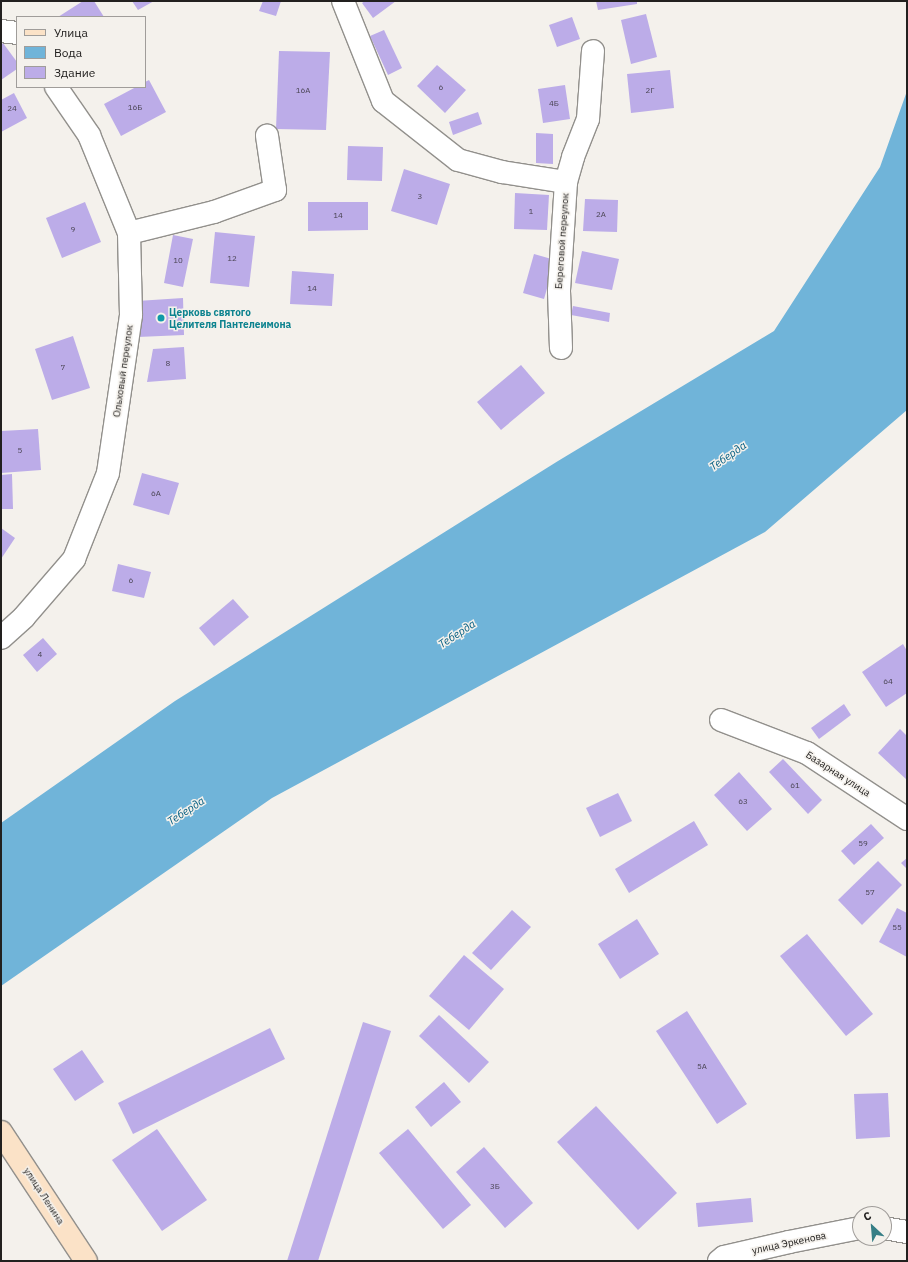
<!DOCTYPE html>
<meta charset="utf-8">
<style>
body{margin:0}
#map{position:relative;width:908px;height:1262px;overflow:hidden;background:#f4f1ec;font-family:"IBM Plex Sans",sans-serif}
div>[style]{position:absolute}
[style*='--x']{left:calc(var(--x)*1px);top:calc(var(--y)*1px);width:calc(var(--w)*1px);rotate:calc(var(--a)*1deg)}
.water>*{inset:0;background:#70b4d9}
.building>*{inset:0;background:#bcace8}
.roads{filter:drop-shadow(1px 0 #92908c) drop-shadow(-1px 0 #92908c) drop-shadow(0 1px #92908c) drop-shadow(0 -1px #92908c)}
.minor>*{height:22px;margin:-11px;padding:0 11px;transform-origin:11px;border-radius:11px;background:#fff}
.major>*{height:22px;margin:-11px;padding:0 11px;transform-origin:11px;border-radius:11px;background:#fbe2c7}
.dots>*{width:11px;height:11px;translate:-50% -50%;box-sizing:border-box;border:2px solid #f4f1ec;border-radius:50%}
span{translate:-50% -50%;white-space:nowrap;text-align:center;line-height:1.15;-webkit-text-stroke:3px #f4f1ec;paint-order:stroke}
.number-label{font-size:8px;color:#484351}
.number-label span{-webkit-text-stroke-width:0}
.street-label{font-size:10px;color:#22201f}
.culture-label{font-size:10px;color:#0d838f;font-weight:700}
.left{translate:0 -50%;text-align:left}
.water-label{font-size:11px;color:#005c80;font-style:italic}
.frame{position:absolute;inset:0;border:2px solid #22201f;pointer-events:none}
.legend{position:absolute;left:16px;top:16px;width:130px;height:72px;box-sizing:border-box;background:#f4f1ec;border:1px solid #a09d9a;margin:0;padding:5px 7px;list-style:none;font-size:12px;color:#22201f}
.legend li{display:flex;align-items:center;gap:8px;height:20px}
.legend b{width:20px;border:1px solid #a09d9a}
.north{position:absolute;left:852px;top:1206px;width:40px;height:40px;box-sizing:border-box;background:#f4f1ec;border:1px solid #a09d9a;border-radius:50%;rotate:334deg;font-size:11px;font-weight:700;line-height:16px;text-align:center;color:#22201f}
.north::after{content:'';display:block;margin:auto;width:14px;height:18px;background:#367e85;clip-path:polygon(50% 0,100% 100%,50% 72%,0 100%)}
</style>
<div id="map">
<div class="water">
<div style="clip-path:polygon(907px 91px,907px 410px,765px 532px,272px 798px,1px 986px,1px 823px,175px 701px,558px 461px,774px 331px,880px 167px)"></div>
</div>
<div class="building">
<div style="clip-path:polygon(83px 1px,94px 1px,104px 17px,58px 17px)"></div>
<div style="clip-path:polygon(132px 1px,154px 1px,138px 10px)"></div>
<div style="clip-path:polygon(263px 1px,281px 1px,276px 16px,259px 11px)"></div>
<div style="clip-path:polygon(365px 1px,396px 1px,373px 18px,362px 3px)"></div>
<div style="clip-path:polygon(596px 1px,637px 1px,637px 4px,598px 10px)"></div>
<div style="clip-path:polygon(646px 14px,657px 57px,631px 64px,621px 20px)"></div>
<div style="clip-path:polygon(572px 17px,580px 39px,557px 47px,549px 25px)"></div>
<div style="clip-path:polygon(384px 30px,402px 68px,388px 75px,370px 36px)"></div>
<div style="clip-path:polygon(3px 43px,17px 62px,17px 69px,1px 80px,1px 45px)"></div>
<div style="clip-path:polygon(279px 51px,330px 52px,326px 130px,276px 129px)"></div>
<div style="clip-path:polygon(437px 65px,466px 90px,445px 113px,417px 86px)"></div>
<div style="clip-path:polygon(670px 70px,674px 108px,631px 113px,627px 74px)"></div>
<div style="clip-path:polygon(149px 80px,166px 112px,121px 136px,104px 104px,136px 87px,145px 87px,145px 82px)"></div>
<div style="clip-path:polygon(565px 85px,570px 119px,543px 123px,538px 89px)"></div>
<div style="clip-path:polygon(14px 93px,27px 118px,1px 132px,1px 100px)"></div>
<div style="clip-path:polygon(478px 112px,482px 124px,453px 135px,449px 122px)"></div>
<div style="clip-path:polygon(536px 133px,553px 134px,553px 164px,536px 163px)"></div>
<div style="clip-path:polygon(348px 146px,383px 147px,382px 181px,347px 180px)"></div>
<div style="clip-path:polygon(404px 169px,450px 184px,437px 225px,391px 211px)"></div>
<div style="clip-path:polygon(515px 193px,549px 195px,547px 230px,514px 229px)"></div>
<div style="clip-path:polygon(585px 199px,618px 200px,617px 232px,583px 231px)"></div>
<div style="clip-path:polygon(85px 202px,101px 242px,62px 258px,46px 218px)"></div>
<div style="clip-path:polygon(308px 202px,368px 202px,368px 230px,308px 231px)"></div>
<div style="clip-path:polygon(215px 232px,255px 236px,249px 287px,210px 283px)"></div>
<div style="clip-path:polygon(173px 235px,193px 239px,183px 287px,164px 283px)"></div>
<div style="clip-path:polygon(582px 251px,619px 259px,612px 290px,575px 283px)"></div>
<div style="clip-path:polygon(534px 254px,555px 260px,544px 299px,523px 293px)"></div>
<div style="clip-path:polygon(292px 271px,334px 274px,332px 306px,290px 304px)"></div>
<div style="clip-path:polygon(183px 298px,184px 335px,138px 337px,137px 301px)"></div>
<div style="clip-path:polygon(573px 306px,610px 313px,609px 322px,571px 315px)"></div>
<div style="clip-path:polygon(73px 336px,90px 388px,52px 400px,35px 349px)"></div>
<div style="clip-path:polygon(184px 347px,186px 379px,147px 382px,153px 349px)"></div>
<div style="clip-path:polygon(521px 365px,545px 393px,501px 430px,477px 402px)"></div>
<div style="clip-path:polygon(38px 429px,41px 470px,1px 473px,1px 431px)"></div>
<div style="clip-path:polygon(142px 473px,179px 483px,169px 515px,133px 505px)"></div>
<div style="clip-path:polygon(12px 474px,13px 509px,1px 509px,1px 475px)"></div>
<div style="clip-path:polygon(1px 528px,15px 538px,1px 559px)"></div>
<div style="clip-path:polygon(118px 564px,151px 572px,144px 598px,112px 591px)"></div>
<div style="clip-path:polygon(233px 599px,249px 617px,214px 646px,199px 628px)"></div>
<div style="clip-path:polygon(43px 638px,57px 654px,37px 672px,23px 655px)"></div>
<div style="clip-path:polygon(903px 644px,907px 651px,907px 693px,886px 707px,862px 672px)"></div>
<div style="clip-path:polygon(844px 704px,851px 715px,819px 739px,811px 728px)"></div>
<div style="clip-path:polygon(900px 729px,907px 736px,907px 780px,878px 753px)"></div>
<div style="clip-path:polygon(783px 759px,822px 800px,808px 814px,769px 772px)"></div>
<div style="clip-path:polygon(739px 772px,772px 809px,747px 831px,714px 795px)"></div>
<div style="clip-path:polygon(618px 793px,632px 821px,600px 837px,586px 808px)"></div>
<div style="clip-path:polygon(694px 821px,708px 845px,629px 893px,615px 869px)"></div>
<div style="clip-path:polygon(871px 824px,884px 838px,854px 865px,841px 851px)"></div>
<div style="clip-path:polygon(907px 858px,907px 869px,901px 863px)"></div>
<div style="clip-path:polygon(878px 861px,902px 885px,862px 925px,838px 900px)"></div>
<div style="clip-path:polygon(897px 908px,907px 913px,907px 957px,879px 942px)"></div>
<div style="clip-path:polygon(512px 910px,531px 927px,491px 970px,472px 953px)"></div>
<div style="clip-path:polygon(637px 919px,659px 954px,620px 979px,598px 944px)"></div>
<div style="clip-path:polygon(807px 934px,873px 1014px,846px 1036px,780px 956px)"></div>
<div style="clip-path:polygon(464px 955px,504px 989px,469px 1030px,429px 996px)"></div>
<div style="clip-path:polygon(687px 1011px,747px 1104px,717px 1124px,656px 1031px)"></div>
<div style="clip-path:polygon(439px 1015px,489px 1062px,469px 1083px,419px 1036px)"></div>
<div style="clip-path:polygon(363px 1022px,391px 1031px,318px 1261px,287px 1261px)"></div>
<div style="clip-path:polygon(270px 1028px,285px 1059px,133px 1134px,118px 1103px)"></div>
<div style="clip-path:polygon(82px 1050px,104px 1082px,75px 1101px,53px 1069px)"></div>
<div style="clip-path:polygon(444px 1082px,461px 1102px,431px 1127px,415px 1107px)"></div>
<div style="clip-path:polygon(888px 1093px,890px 1137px,856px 1139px,854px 1094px)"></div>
<div style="clip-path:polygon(596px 1106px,677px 1193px,638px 1230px,557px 1142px)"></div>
<div style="clip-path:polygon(157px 1129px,207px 1200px,162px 1231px,112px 1160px)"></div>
<div style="clip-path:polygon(408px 1129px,471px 1205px,443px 1229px,379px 1153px)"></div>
<div style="clip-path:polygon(484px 1147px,533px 1203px,505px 1228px,456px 1172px)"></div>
<div style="clip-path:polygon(751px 1198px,753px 1222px,698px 1227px,696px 1203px)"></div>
</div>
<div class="roads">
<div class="minor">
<div style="--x:343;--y:1;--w:108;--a:68.2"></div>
<div style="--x:383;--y:101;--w:95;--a:38.2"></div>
<div style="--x:458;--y:160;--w:46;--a:15.3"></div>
<div style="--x:502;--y:172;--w:65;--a:8.9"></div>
<div style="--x:566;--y:182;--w:109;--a:93.7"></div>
<div style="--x:559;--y:291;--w:57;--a:88"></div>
<div style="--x:1;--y:31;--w:16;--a:7"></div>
<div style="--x:566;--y:182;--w:26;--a:-74"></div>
<div style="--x:573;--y:157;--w:41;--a:-68.5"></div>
<div style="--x:588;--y:119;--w:68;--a:-85.8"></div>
<div style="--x:129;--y:233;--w:88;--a:-13.9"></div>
<div style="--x:214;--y:212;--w:65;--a:-19.8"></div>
<div style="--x:275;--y:190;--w:55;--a:-98.4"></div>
<div style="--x:1;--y:638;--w:31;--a:-42"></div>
<div style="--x:24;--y:617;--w:77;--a:-49.2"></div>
<div style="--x:74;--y:559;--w:92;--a:-68.4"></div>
<div style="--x:108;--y:473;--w:160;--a:-81.7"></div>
<div style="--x:131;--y:315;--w:82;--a:-91.4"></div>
<div style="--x:129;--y:233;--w:106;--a:-112.2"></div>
<div style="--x:89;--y:135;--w:58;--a:-124.5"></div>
<div style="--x:721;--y:720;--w:92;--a:21"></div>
<div style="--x:807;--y:753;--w:120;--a:33.4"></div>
<div style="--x:884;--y:1228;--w:23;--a:10"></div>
<div style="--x:719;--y:1261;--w:6;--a:-39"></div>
<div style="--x:724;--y:1257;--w:67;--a:-13"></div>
<div style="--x:789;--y:1242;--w:72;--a:-11.2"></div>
</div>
<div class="major">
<div style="--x:1;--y:1132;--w:154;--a:56.6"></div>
</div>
</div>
<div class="dots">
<div style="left:161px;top:318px;background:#0f9aa8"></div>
</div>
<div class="number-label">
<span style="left:441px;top:88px">6</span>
<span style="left:303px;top:91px">16А</span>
<span style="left:650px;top:91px">2Г</span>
<span style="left:554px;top:104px">4Б</span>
<span style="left:135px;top:108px">16Б</span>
<span style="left:12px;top:109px">24</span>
<span style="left:420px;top:197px">3</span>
<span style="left:531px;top:212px">1</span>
<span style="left:601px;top:215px">2А</span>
<span style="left:338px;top:216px">14</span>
<span style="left:73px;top:230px">9</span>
<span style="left:232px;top:259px">12</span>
<span style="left:178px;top:261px">10</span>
<span style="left:312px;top:289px">14</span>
<span style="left:168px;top:364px">8</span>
<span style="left:63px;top:368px">7</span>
<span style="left:20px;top:451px">5</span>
<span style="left:156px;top:494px">6А</span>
<span style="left:131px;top:581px">6</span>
<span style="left:40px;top:655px">4</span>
<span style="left:888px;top:682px">64</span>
<span style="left:795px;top:786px">61</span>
<span style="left:743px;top:802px">63</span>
<span style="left:863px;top:844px">59</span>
<span style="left:870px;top:893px">57</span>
<span style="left:897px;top:928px">55</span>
<span style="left:702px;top:1067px">5А</span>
<span style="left:495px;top:1187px">3Б</span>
</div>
<div class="street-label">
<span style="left:562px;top:241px;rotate:-86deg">Береговой переулок</span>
<span style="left:123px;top:371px;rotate:-82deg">Ольховый переулок</span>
<span style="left:838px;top:774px;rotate:33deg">Базарная улица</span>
<span style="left:44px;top:1196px;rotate:57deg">улица Ленина</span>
<span style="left:789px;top:1243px;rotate:-12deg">улица Эркенова</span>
</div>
<div class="culture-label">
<span class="left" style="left:169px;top:318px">Церковь святого<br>Целителя Пантелеимона</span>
</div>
<div class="water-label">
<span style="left:728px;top:456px;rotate:-35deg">Теберда</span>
<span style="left:457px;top:634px;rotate:-33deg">Теберда</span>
<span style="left:186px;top:811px;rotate:-33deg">Теберда</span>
</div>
<div class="frame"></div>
<ul class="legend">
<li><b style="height:5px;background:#fbe2c7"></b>Улица</li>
<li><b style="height:11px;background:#70b4d9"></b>Вода</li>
<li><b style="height:11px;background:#bcace8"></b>Здание</li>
</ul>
<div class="north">С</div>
</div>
